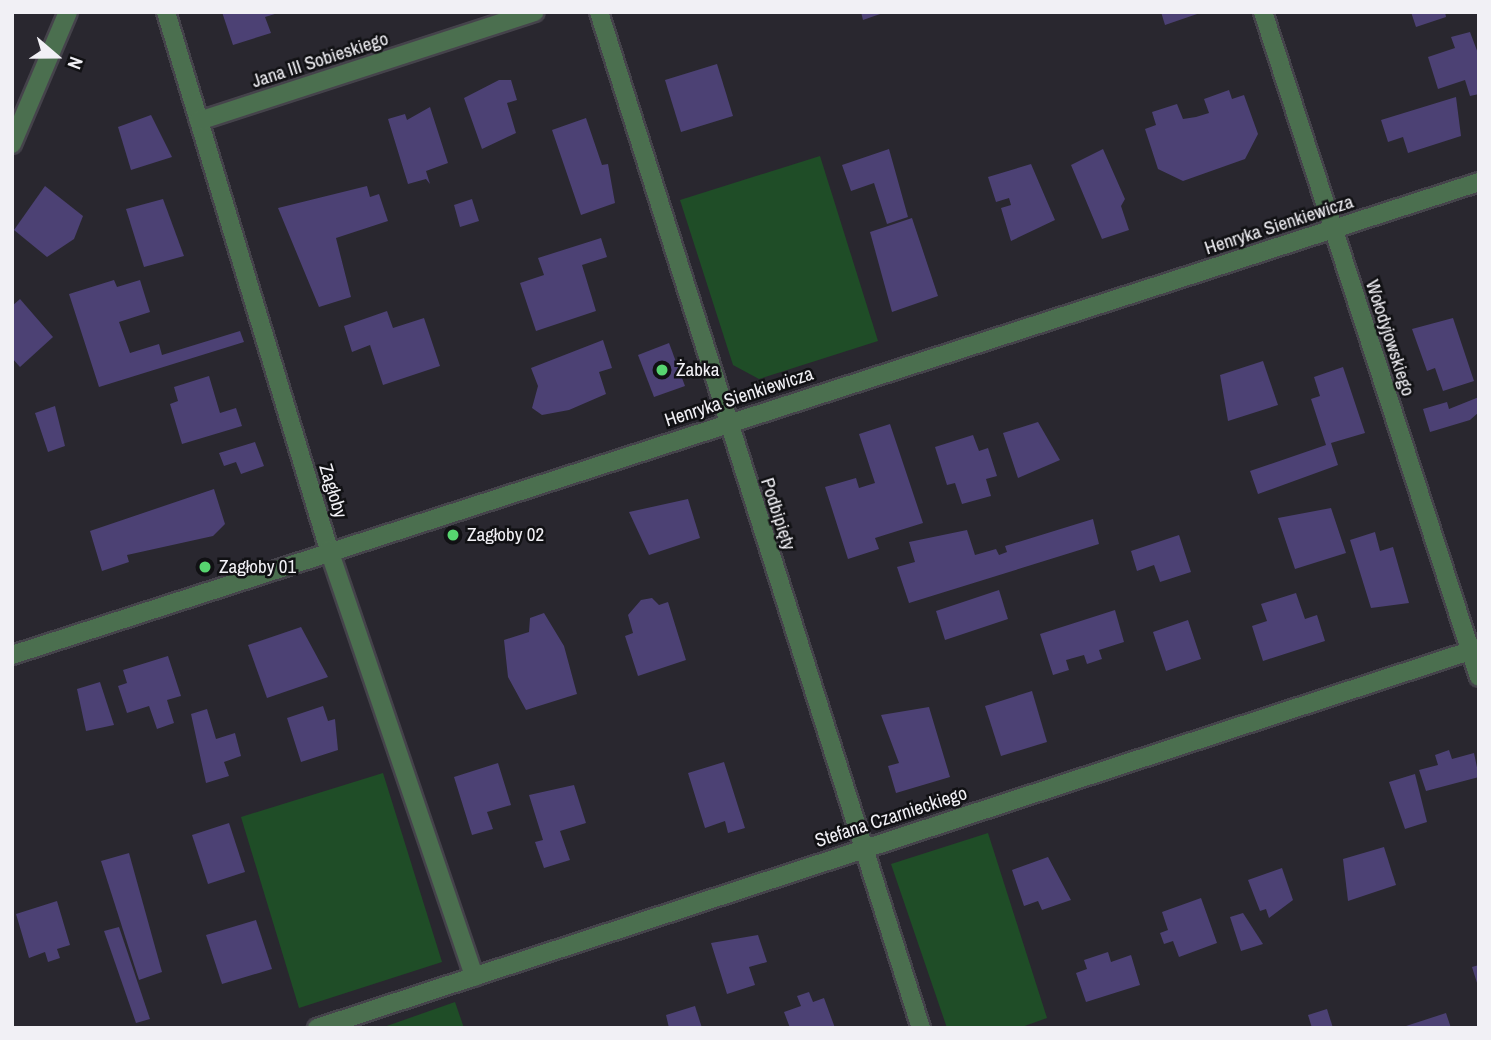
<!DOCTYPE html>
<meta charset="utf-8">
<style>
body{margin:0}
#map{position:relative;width:1491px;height:1040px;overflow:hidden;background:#29272f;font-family:"Archivo Narrow",sans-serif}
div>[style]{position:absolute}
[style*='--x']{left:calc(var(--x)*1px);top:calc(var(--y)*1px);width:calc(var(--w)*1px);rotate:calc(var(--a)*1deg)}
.green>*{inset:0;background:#1f4d27}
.building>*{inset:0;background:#4c4174}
.roads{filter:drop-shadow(2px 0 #45434b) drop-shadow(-2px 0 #45434b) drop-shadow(0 2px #45434b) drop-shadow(0 -2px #45434b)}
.minor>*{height:18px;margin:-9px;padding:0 9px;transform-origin:9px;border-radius:9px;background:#4b6f4f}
.dots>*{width:19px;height:19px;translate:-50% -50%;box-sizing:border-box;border:4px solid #111114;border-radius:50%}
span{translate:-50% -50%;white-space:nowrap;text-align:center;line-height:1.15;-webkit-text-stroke:5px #111114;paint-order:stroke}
.street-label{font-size:19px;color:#f1f0f5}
.poi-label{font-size:19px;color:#f1f0f5}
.left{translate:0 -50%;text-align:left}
.frame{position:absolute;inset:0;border:14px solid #f1f0f5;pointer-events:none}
.north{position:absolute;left:21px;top:21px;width:70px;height:70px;-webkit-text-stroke:5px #111114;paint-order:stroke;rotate:110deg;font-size:19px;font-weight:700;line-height:28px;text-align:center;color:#f1f0f5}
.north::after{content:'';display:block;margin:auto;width:24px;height:32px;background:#f1f0f5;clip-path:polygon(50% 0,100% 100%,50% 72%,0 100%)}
</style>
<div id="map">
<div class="green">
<div style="clip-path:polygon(820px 156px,878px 341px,759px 379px,733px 365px,680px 200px)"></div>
<div style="clip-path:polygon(383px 773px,442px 962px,299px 1008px,241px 817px)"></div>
<div style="clip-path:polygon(988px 833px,1047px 1018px,1019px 1028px,947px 1028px,891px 864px)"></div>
<div style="clip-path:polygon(455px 1002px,464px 1028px,381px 1028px)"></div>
</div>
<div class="building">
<div style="clip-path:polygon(222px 12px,277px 12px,278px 13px,265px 17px,271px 33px,233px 45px)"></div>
<div style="clip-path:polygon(861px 12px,883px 12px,883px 13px,863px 20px)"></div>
<div style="clip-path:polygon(1161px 12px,1200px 12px,1200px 13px,1165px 25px)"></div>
<div style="clip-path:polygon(1411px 12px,1445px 12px,1446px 17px,1416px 27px)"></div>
<div style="clip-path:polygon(1470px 32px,1479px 56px,1479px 94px,1470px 96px,1465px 80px,1438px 89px,1428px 57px,1455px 48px,1451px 37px)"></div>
<div style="clip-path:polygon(717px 64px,733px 116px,681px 132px,665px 80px)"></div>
<div style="clip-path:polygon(499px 80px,511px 80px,517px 100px,507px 103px,516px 133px,482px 149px,464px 98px)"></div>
<div style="clip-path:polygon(1229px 90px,1232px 99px,1244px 95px,1258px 134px,1245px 159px,1183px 181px,1158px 169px,1145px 129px,1156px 125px,1152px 112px,1177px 104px,1183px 119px,1196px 117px,1209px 113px,1204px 99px)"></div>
<div style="clip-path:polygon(1456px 97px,1461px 136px,1408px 153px,1403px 137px,1388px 142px,1381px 120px)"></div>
<div style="clip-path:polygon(430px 107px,448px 163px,426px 171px,430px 184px,426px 179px,408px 184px,388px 119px,405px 114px,407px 120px)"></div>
<div style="clip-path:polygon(151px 115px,172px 157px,131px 170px,118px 127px)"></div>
<div style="clip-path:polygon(586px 118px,602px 165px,608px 164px,615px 203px,581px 215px,552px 130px)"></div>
<div style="clip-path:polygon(889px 149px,908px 217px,887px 224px,874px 183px,851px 191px,842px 165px)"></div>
<div style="clip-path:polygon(1103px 149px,1125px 199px,1121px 206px,1129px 230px,1102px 239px,1071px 165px)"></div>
<div style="clip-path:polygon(1031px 164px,1055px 220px,1011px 241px,1001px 208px,1011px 205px,1009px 198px,996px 202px,988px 177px)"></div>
<div style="clip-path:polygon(45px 186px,83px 216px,74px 239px,47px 257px,14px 230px)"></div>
<div style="clip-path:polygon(367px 186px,370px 197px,379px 194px,388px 221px,336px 238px,351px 297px,319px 307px,278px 208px)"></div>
<div style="clip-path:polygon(163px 199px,184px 256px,144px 267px,126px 209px)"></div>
<div style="clip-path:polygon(472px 199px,479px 221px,460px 227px,454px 205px)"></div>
<div style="clip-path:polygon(912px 218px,938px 296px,892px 312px,870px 232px)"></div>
<div style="clip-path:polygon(601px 238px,607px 257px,582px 265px,596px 311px,536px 331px,520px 283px,544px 275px,538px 258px)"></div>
<div style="clip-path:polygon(114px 280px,117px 287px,140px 280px,150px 312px,119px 322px,130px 353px,159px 344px,162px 355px,240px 331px,244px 342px,99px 387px,69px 294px)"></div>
<div style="clip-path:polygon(20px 299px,53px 337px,20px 367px,12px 358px,12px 306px)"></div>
<div style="clip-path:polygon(387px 311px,393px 328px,424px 318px,440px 366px,383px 385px,370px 345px,352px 352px,344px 326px)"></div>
<div style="clip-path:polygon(1453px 318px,1474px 381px,1443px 391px,1435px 368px,1427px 371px,1412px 329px)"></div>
<div style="clip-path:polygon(603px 340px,612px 368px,599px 372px,606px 394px,569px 410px,542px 415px,532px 408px,538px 386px,531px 368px)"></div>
<div style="clip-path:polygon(669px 343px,685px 386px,654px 397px,638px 355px)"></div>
<div style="clip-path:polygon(1263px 361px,1278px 405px,1228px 421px,1220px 375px)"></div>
<div style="clip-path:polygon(1343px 367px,1365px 433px,1331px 443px,1338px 465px,1258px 494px,1250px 471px,1326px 445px,1311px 399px,1320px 396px,1314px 377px)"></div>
<div style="clip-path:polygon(209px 376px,220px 413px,236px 408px,242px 426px,182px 444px,170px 404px,178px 401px,174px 387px)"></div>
<div style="clip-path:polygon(1479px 397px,1479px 412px,1470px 420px,1430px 432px,1423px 409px,1447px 402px,1449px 409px)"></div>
<div style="clip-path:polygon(55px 406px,65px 446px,48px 452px,35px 413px)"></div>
<div style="clip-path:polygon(1038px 422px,1060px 460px,1018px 478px,1003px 433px)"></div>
<div style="clip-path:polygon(890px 424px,923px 523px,875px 538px,879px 549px,848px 559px,825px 487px,856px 478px,859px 488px,875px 483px,859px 434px)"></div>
<div style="clip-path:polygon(973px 435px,979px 451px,988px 448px,997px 476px,986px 479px,991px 496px,962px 504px,955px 483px,947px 485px,935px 447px)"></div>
<div style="clip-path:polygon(255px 442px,264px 466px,241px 474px,236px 462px,224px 466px,219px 453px)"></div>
<div style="clip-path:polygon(214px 489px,225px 524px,213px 536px,127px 555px,129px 562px,102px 571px,90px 531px)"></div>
<div style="clip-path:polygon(688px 499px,700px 538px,649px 555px,629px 512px)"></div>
<div style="clip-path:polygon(1331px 508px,1346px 553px,1295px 569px,1278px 518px)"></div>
<div style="clip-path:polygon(1093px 519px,1099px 544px,909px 603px,897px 567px,915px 562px,909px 542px,967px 530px,975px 555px,996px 549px,999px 555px,1007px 552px,1005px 546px)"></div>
<div style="clip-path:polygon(1375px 532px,1380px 551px,1393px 547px,1409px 603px,1371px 608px,1350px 540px)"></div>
<div style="clip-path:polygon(1179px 535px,1191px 572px,1160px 582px,1154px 565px,1137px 571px,1131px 551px)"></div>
<div style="clip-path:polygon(999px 590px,1008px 619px,945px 640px,936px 611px)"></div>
<div style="clip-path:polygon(1296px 593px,1305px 619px,1317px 615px,1325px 641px,1263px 661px,1252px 626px,1267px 621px,1261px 604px)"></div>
<div style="clip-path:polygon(652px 598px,659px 605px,668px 602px,686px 660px,638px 676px,625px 636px,633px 633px,628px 615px,641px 600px)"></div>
<div style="clip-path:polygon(1115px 610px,1124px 642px,1099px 650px,1102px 659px,1087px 664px,1084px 655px,1066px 660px,1069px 670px,1053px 675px,1040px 634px)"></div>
<div style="clip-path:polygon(544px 613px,564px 646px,577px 694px,526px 710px,508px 677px,504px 640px,529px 632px,530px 618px)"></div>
<div style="clip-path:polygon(1188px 620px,1201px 659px,1166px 671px,1153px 632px)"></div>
<div style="clip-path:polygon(301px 627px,328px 677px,267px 698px,248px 645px)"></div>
<div style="clip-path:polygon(168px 656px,181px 696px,167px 700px,174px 723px,157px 729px,149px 706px,127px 713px,118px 686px,127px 683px,123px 670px)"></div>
<div style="clip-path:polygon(100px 682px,114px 725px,86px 731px,77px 689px)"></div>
<div style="clip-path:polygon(1032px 691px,1047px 742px,1001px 756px,985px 706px)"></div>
<div style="clip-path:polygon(323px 706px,328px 721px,335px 719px,338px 750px,301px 762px,287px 718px)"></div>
<div style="clip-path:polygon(929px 707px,950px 777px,896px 793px,888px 766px,899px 763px,881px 715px)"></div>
<div style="clip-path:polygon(207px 709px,216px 739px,235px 733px,241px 756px,224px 762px,229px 776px,206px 783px,191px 714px)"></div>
<div style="clip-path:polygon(1449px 750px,1452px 759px,1474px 753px,1479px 777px,1426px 791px,1419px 770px,1438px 765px,1435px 755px)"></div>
<div style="clip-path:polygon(724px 762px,745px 828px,728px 833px,725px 821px,705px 828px,688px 773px)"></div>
<div style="clip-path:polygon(498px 763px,511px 805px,487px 812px,493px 829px,472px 835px,454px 777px)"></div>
<div style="clip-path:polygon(1415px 774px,1427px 822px,1405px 829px,1389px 782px)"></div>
<div style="clip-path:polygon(574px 785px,586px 823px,560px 831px,570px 860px,544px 868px,535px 842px,543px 840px,529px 795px)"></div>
<div style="clip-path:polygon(229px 823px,245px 872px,208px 884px,192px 835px)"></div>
<div style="clip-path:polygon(1384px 847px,1396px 885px,1348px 901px,1343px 859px)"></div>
<div style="clip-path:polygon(129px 853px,162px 972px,139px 980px,101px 861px)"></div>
<div style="clip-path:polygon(1048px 857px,1071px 900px,1042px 910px,1038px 901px,1024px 906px,1012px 870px)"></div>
<div style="clip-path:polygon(1282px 868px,1293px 900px,1269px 918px,1266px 909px,1260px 911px,1248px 880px)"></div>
<div style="clip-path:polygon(1201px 898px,1217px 943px,1179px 957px,1173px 941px,1164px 944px,1160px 933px,1168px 930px,1162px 912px)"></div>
<div style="clip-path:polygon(57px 901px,70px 945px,57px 949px,60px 958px,48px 962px,45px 952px,29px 958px,16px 914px)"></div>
<div style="clip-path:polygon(1243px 913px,1263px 944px,1241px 951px,1230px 917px)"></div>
<div style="clip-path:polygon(256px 920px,272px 969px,222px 984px,206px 935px)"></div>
<div style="clip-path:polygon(119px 927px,150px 1019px,136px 1023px,104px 931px)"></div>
<div style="clip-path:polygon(758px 935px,767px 962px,749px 967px,755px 985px,727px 994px,711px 943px)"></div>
<div style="clip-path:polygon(1108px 952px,1111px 962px,1131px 955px,1140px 985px,1086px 1002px,1076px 973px,1087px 969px,1084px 960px)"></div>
<div style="clip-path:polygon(1479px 965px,1479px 986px,1478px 986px,1472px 967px)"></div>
<div style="clip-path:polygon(809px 992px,813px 1002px,824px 998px,835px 1028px,790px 1028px,784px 1012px,801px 1006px,797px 996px)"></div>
<div style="clip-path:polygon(695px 1006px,702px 1028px,669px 1028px,666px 1015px)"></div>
<div style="clip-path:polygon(1327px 1009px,1333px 1028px,1312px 1028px,1308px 1015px)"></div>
<div style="clip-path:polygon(1446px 1013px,1451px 1028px,1403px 1028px,1403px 1027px)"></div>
</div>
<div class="roads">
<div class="minor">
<div style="--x:166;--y:12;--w:562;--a:73.14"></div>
<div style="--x:329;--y:550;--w:451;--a:71.2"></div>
<div style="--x:599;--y:12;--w:1066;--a:72.42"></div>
<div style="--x:1263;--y:12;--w:699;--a:72.01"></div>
<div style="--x:199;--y:121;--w:353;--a:-18"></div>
<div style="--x:12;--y:144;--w:143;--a:-67"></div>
<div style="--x:12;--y:655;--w:1541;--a:-17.87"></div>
<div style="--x:317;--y:1028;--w:1223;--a:-18.11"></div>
</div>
</div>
<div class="dots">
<div style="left:662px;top:370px;background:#57d570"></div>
<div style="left:453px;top:535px;background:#57d570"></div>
<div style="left:205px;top:567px;background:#57d570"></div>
</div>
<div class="street-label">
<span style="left:320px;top:60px;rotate:-18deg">Jana III Sobieskiego</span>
<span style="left:1279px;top:225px;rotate:-18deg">Henryka Sienkiewicza</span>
<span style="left:1390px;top:338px;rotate:72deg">Wołodyjowskiego</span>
<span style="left:739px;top:397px;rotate:-18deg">Henryka Sienkiewicza</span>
<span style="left:333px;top:491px;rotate:73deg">Zagłoby</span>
<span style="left:778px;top:514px;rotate:72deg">Podbipięty</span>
<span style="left:891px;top:817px;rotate:-18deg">Stefana Czarnieckiego</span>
</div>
<div class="poi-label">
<span class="left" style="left:676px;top:370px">Żabka</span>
<span class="left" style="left:467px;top:535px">Zagłoby 02</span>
<span class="left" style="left:219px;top:567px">Zagłoby 01</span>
</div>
<div class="frame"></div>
<div class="north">N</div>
</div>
